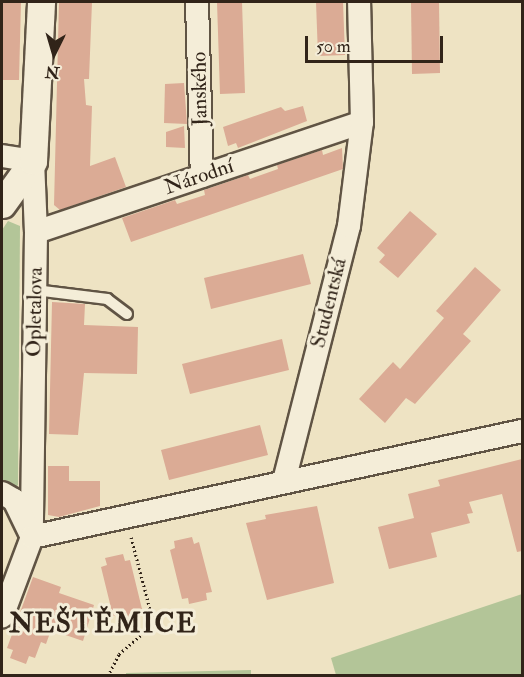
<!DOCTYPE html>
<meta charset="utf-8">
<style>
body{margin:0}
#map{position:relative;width:524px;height:677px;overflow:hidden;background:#eee3c3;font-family:"IM FELL Double Pica",serif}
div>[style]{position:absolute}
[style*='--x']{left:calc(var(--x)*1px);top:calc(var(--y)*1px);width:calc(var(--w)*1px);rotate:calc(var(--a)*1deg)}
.green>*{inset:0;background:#b3c598}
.building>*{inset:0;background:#dbab95}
.path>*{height:3px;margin-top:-1.5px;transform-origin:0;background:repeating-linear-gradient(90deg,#312419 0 1.5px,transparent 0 4.5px)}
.roads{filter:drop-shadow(2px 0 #605444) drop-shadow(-2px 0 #605444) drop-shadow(0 2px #605444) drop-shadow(0 -2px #605444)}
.service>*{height:10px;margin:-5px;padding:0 5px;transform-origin:5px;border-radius:5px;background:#f4edd8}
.minor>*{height:22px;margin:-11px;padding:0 11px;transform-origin:11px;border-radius:11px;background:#f4edd8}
.tertiary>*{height:27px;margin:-13.5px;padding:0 13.5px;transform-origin:13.5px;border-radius:13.5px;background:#f4edd8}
span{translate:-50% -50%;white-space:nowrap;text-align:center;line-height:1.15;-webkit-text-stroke:6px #f4edd8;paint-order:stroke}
.street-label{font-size:21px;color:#312419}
.district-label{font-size:27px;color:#312419;font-weight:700;letter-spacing:1.5px}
.frame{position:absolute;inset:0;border:3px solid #312419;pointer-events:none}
.north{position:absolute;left:24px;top:24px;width:60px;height:60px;-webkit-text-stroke:4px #f4edd8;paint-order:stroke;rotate:185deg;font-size:16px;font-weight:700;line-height:24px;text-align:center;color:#312419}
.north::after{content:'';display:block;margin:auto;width:21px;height:27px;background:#312419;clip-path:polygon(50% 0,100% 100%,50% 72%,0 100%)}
.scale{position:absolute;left:305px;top:36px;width:138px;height:27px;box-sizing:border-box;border:3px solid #312419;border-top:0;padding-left:8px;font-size:18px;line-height:21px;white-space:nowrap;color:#312419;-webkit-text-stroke:4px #f4edd8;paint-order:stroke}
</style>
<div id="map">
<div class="green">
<div style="clip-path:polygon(8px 221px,20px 226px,18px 485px,13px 491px,2px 485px,2px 230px)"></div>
<div style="clip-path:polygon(522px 594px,522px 675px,336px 675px,331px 658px)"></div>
<div style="clip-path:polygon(251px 670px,251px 676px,126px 675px,126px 673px)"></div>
</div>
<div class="building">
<div style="clip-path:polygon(2px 2px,21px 2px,19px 80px,2px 80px)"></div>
<div style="clip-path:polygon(59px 2px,92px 2px,89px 79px,84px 79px,86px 105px,92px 106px,90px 166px,115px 157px,126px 187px,60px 210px,54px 205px)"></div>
<div style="clip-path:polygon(217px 2px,242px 2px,245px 93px,220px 94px)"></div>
<div style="clip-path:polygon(316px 2px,343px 2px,345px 55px,318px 56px)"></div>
<div style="clip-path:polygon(411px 2px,439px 2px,440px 73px,412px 74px)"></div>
<div style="clip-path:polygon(184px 83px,187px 124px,164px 123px,165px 84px)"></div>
<div style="clip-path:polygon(303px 106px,307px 121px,238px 148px,236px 143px,228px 146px,223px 127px,281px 107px,285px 111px)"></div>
<div style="clip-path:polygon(184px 126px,185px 148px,166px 147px,166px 132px)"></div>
<div style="clip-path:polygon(342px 148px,343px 169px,131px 242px,122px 218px,175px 200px,177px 204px,205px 195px,204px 190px,248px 175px,250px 179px,278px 169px,277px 165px,322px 150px,323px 155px)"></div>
<div style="clip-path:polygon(410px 211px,437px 234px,398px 278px,379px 262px,385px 255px,377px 248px)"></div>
<div style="clip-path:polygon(303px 254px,311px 284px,211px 309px,204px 278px)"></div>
<div style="clip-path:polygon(475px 267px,501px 290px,463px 334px,471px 341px,415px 404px,406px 398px,385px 423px,359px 399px,393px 362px,400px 369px,444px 318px,436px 311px)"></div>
<div style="clip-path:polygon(52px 302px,85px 304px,84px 325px,138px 327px,137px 374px,84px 373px,78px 435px,49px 434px)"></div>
<div style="clip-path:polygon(282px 339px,289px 370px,190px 394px,182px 364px)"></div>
<div style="clip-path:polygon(260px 425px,268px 455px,169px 480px,161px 450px)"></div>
<div style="clip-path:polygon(522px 459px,522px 551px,517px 552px,502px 494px,469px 502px,473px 513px,467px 514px,470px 523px,431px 533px,437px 557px,389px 569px,378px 527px,414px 518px,408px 494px,440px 486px,438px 480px)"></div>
<div style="clip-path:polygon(48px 466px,69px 466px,69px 481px,100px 481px,100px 506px,59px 517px,48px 515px)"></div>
<div style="clip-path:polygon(317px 506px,334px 583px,267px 600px,246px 523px,266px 519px,265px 515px)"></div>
<div style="clip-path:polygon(192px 537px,194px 544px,199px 542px,212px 592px,206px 593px,207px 600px,189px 604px,188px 598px,182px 599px,170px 550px,175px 548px,174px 541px)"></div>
<div style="clip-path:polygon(123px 554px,125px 561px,130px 560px,142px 609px,137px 610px,139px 617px,121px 622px,118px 615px,113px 616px,101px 567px,107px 565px,105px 558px)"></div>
<div style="clip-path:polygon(33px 577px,61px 587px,59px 593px,94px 605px,83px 641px,51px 630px,46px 644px,41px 642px,35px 658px,29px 656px,26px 664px,10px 658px,13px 650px,7px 648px)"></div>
</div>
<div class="path">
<div style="--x:108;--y:676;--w:25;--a:-63"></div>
<div style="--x:119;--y:654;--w:35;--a:-41"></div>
<div style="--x:145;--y:631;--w:16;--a:-63"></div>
<div style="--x:152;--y:617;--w:83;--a:-104.7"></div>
</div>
<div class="roads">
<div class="service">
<div style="--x:35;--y:290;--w:73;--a:7.1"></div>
<div style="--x:107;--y:299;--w:25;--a:37"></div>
</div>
<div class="minor">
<div style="--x:197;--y:2;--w:174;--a:88.4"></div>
<div style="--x:2;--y:156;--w:31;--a:9"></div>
<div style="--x:33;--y:161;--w:71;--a:87.6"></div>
<div style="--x:36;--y:232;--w:305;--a:90.8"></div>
<div style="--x:32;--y:537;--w:85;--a:110.6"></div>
<div style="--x:36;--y:232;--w:344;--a:-18.6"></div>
<div style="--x:284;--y:481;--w:263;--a:-75.7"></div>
<div style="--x:349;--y:226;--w:105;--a:-82.9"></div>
<div style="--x:362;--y:122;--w:120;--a:-91.4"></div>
<div style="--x:2;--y:493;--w:14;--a:30"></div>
<div style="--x:14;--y:500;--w:41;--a:64.1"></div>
<div style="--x:32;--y:537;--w:501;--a:-12.21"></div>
</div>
<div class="tertiary">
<div style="--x:2;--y:204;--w:53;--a:-54.2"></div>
<div style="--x:33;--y:161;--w:159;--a:-87.1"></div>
</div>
</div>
<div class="street-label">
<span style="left:200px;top:89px;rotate:-91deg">Janského</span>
<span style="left:199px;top:177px;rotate:-19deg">Národní</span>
<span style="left:329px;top:303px;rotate:-76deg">Studentská</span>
<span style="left:35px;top:312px;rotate:-89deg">Opletalova</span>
</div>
<div class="district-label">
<span style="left:103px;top:624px">NEŠTĚMICE</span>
</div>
<div class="frame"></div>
<div class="north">N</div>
<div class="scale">50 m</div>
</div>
